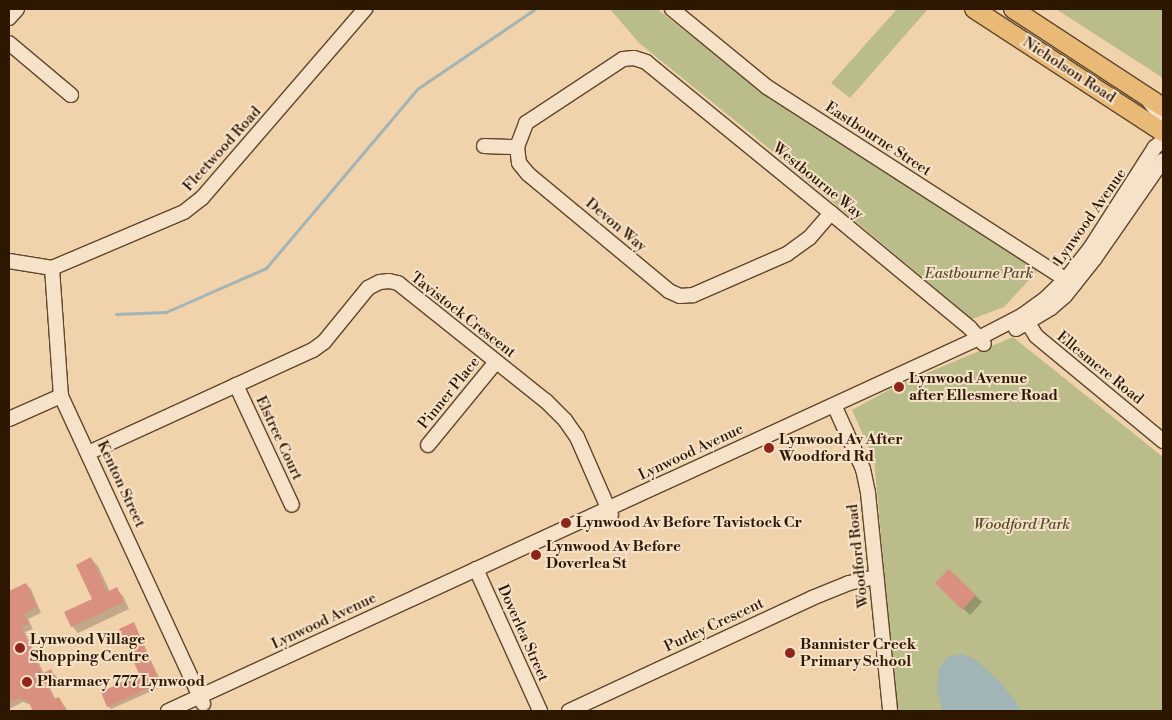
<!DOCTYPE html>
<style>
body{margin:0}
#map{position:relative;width:1172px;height:720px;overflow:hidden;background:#f1d3ab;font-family:"Libre Bodoni",serif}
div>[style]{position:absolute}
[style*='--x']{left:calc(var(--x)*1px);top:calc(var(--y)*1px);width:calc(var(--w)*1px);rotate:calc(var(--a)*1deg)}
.green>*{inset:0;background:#babc89}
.water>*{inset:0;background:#a1b4b6}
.shadow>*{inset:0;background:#0003}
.stream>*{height:3px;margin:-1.5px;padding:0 1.5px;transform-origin:1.5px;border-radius:1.5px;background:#a1b4b6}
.building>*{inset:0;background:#da907e}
.roads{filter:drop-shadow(1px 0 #5f462b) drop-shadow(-1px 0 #5f462b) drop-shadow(0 1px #5f462b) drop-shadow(0 -1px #5f462b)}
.minor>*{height:14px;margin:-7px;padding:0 7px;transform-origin:7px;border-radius:7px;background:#f6e2c8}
.major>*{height:18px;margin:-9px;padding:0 9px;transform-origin:9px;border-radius:9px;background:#e8ba76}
.dots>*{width:14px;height:14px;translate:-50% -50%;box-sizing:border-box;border:2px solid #f6e2c8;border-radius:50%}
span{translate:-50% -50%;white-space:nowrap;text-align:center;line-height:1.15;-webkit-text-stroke:4px #f6e2c8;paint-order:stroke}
.street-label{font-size:15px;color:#2e1700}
.park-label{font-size:15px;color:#584929;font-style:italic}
.poi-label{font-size:15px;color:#2e1700;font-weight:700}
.left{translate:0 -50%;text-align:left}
.frame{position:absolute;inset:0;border:10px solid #2e1700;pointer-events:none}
</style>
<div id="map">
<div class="green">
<div style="clip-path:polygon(610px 9px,657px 9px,718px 57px,799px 114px,1041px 267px,1004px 307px,972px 319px,754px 136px,639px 43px)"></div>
<div style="clip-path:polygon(897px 9px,928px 9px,850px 98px,831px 83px)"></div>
<div style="clip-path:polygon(1056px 9px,1163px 9px,1163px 78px)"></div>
<div style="clip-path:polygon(1013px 337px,1163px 457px,1163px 711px,897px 711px,874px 459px,852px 410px,896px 386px)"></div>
</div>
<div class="water">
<div style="clip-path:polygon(961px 654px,975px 659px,1002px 684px,1022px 711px,943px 711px,937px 690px,939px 668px,948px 657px)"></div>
</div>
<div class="shadow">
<div style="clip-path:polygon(91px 559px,98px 566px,110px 592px,116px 589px,123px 596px,129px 609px,78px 633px,72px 626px,93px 600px)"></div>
<div style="clip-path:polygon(949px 570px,982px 602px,970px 615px,936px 583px)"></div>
<div style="clip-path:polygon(26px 584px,31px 589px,41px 613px,28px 619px,33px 629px,25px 632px,44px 674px,51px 671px,56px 676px,60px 684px,50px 688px,56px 700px,59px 698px,68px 711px,34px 711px,31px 705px,23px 702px,9px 709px,9px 592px)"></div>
<div style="clip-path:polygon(134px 624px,163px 686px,111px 709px,108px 706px,141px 675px)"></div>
</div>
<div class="stream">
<div style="--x:116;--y:314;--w:50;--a:-2.3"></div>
<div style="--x:166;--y:312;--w:109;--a:-23.7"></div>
<div style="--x:266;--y:268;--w:234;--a:-49.8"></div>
<div style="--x:417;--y:89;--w:143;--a:-34.1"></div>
</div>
<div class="building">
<div style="clip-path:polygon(91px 557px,107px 592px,117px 587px,124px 602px,71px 627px,64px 612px,92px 599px,76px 565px)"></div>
<div style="clip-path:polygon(949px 569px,976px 595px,962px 610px,935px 583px)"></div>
<div style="clip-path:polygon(26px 583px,37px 607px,24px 614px,29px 624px,21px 627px,42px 674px,51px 669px,56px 679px,46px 683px,54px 699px,59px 697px,66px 711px,33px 711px,28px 701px,18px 698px,9px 702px,9px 591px)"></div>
<div style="clip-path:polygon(134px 622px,160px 683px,107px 707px,101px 692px,139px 674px,119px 629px)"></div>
</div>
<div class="roads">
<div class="minor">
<div style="--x:672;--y:9;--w:123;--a:39.4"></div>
<div style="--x:767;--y:87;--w:365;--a:32.8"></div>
<div style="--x:9;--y:18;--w:12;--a:-48"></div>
<div style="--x:9;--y:43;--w:81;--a:40"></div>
<div style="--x:1149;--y:101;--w:22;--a:51"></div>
<div style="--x:484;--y:146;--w:33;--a:2"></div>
<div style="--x:831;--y:213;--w:33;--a:131"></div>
<div style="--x:809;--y:238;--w:27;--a:144"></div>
<div style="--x:787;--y:254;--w:103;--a:156.4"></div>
<div style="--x:693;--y:295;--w:13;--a:176"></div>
<div style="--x:680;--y:296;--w:12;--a:-156"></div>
<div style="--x:669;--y:291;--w:183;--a:-140.3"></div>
<div style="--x:528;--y:174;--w:14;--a:-129"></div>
<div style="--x:519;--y:163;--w:16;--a:-97"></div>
<div style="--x:517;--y:147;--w:26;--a:-69"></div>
<div style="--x:526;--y:123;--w:116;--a:-33.4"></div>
<div style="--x:623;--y:59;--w:11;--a:-5"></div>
<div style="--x:634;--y:58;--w:13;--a:18"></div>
<div style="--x:646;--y:62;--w:239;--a:39.2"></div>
<div style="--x:831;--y:213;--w:180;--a:39.6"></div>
<div style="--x:970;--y:328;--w:21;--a:49"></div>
<div style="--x:9;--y:261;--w:44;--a:9.2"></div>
<div style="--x:52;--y:268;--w:143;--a:-23"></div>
<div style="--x:184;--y:212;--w:23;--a:-38"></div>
<div style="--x:202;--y:198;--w:250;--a:-49.2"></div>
<div style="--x:52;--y:268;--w:128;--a:86"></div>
<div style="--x:61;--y:396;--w:339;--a:65.2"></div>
<div style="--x:1023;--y:315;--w:25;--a:58"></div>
<div style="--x:1036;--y:336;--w:165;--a:39.6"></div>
<div style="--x:1016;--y:329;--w:41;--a:-31"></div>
<div style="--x:1051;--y:308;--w:18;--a:-41"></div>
<div style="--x:1065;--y:296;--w:48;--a:-51.7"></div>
<div style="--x:1095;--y:258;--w:119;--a:-55.2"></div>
<div style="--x:236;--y:385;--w:132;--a:65"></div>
<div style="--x:834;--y:405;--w:70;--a:65.6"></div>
<div style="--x:863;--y:469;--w:25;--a:78"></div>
<div style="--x:868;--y:493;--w:219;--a:84.2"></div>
<div style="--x:9;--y:419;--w:57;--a:-23.9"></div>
<div style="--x:428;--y:445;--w:107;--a:-50.7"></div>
<div style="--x:88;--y:453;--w:247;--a:-24.6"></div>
<div style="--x:313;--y:350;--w:14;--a:-36"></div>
<div style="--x:324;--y:342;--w:70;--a:-50.8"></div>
<div style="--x:368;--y:288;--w:13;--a:-27"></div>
<div style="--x:380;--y:282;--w:9;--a:-6"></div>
<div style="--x:389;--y:281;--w:9;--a:13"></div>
<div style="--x:398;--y:283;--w:189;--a:38.6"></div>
<div style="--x:546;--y:401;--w:27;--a:45"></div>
<div style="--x:565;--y:420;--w:21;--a:55"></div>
<div style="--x:577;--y:437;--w:85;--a:66.4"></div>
<div style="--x:476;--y:569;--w:156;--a:65.7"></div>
<div style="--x:168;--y:711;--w:893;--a:-24.7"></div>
<div style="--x:979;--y:338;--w:50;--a:-27.6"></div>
<div style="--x:1023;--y:315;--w:29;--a:-36"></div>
<div style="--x:1046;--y:298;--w:28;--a:-44"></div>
<div style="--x:1066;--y:279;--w:41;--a:-52"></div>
<div style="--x:1091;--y:247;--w:119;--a:-57.4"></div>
<div style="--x:1155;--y:147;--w:10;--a:-37"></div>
<div style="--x:569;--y:711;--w:268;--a:-24.9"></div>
<div style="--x:812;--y:598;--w:40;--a:-22"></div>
<div style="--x:849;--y:583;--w:28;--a:-13"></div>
</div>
<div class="major">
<div style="--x:974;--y:9;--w:225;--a:33.1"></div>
<div style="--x:1013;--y:9;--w:179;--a:33.2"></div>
</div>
</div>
<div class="dots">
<div style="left:899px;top:387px;background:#8f2418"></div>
<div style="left:769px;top:448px;background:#8f2418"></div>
<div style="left:566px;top:523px;background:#8f2418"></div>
<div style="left:536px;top:555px;background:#8f2418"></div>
<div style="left:20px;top:648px;background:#8f2418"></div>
<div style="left:790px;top:653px;background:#8f2418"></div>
<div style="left:27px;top:682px;background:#8f2418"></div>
</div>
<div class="street-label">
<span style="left:1069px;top:70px;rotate:33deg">Nicholson Road</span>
<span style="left:878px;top:139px;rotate:33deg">Eastbourne Street</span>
<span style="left:222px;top:149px;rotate:-48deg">Fleetwood Road</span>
<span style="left:818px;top:181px;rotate:39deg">Westbourne Way</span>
<span style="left:1090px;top:217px;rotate:-55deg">Lynwood Avenue</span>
<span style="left:616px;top:225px;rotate:40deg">Devon Way</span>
<span style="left:463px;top:315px;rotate:38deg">Tavistock Crescent</span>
<span style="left:1100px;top:368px;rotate:39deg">Ellesmere Road</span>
<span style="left:449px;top:393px;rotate:-51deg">Pinner Place</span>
<span style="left:279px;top:438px;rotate:65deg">Elstree Court</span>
<span style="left:691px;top:452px;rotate:-25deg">Lynwood Avenue</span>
<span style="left:121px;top:484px;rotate:65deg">Kenton Street</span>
<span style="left:858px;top:556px;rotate:-96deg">Woodford Road</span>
<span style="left:324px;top:621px;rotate:-25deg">Lynwood Avenue</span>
<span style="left:714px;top:625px;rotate:-25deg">Purley Crescent</span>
<span style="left:523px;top:633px;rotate:66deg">Doverlea Street</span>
</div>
<div class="park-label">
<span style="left:979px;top:274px">Eastbourne Park</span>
<span style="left:1022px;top:525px">Woodford Park</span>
</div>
<div class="poi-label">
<span class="left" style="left:909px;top:387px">Lynwood Avenue<br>after Ellesmere Road</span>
<span class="left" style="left:779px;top:448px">Lynwood Av After<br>Woodford Rd</span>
<span class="left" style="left:576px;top:523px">Lynwood Av Before Tavistock Cr</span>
<span class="left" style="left:546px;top:555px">Lynwood Av Before<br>Doverlea St</span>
<span class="left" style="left:30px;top:648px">Lynwood Village<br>Shopping Centre</span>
<span class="left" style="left:800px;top:653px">Bannister Creek<br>Primary School</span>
<span class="left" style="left:37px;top:682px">Pharmacy 777 Lynwood</span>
</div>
<div class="frame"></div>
</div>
